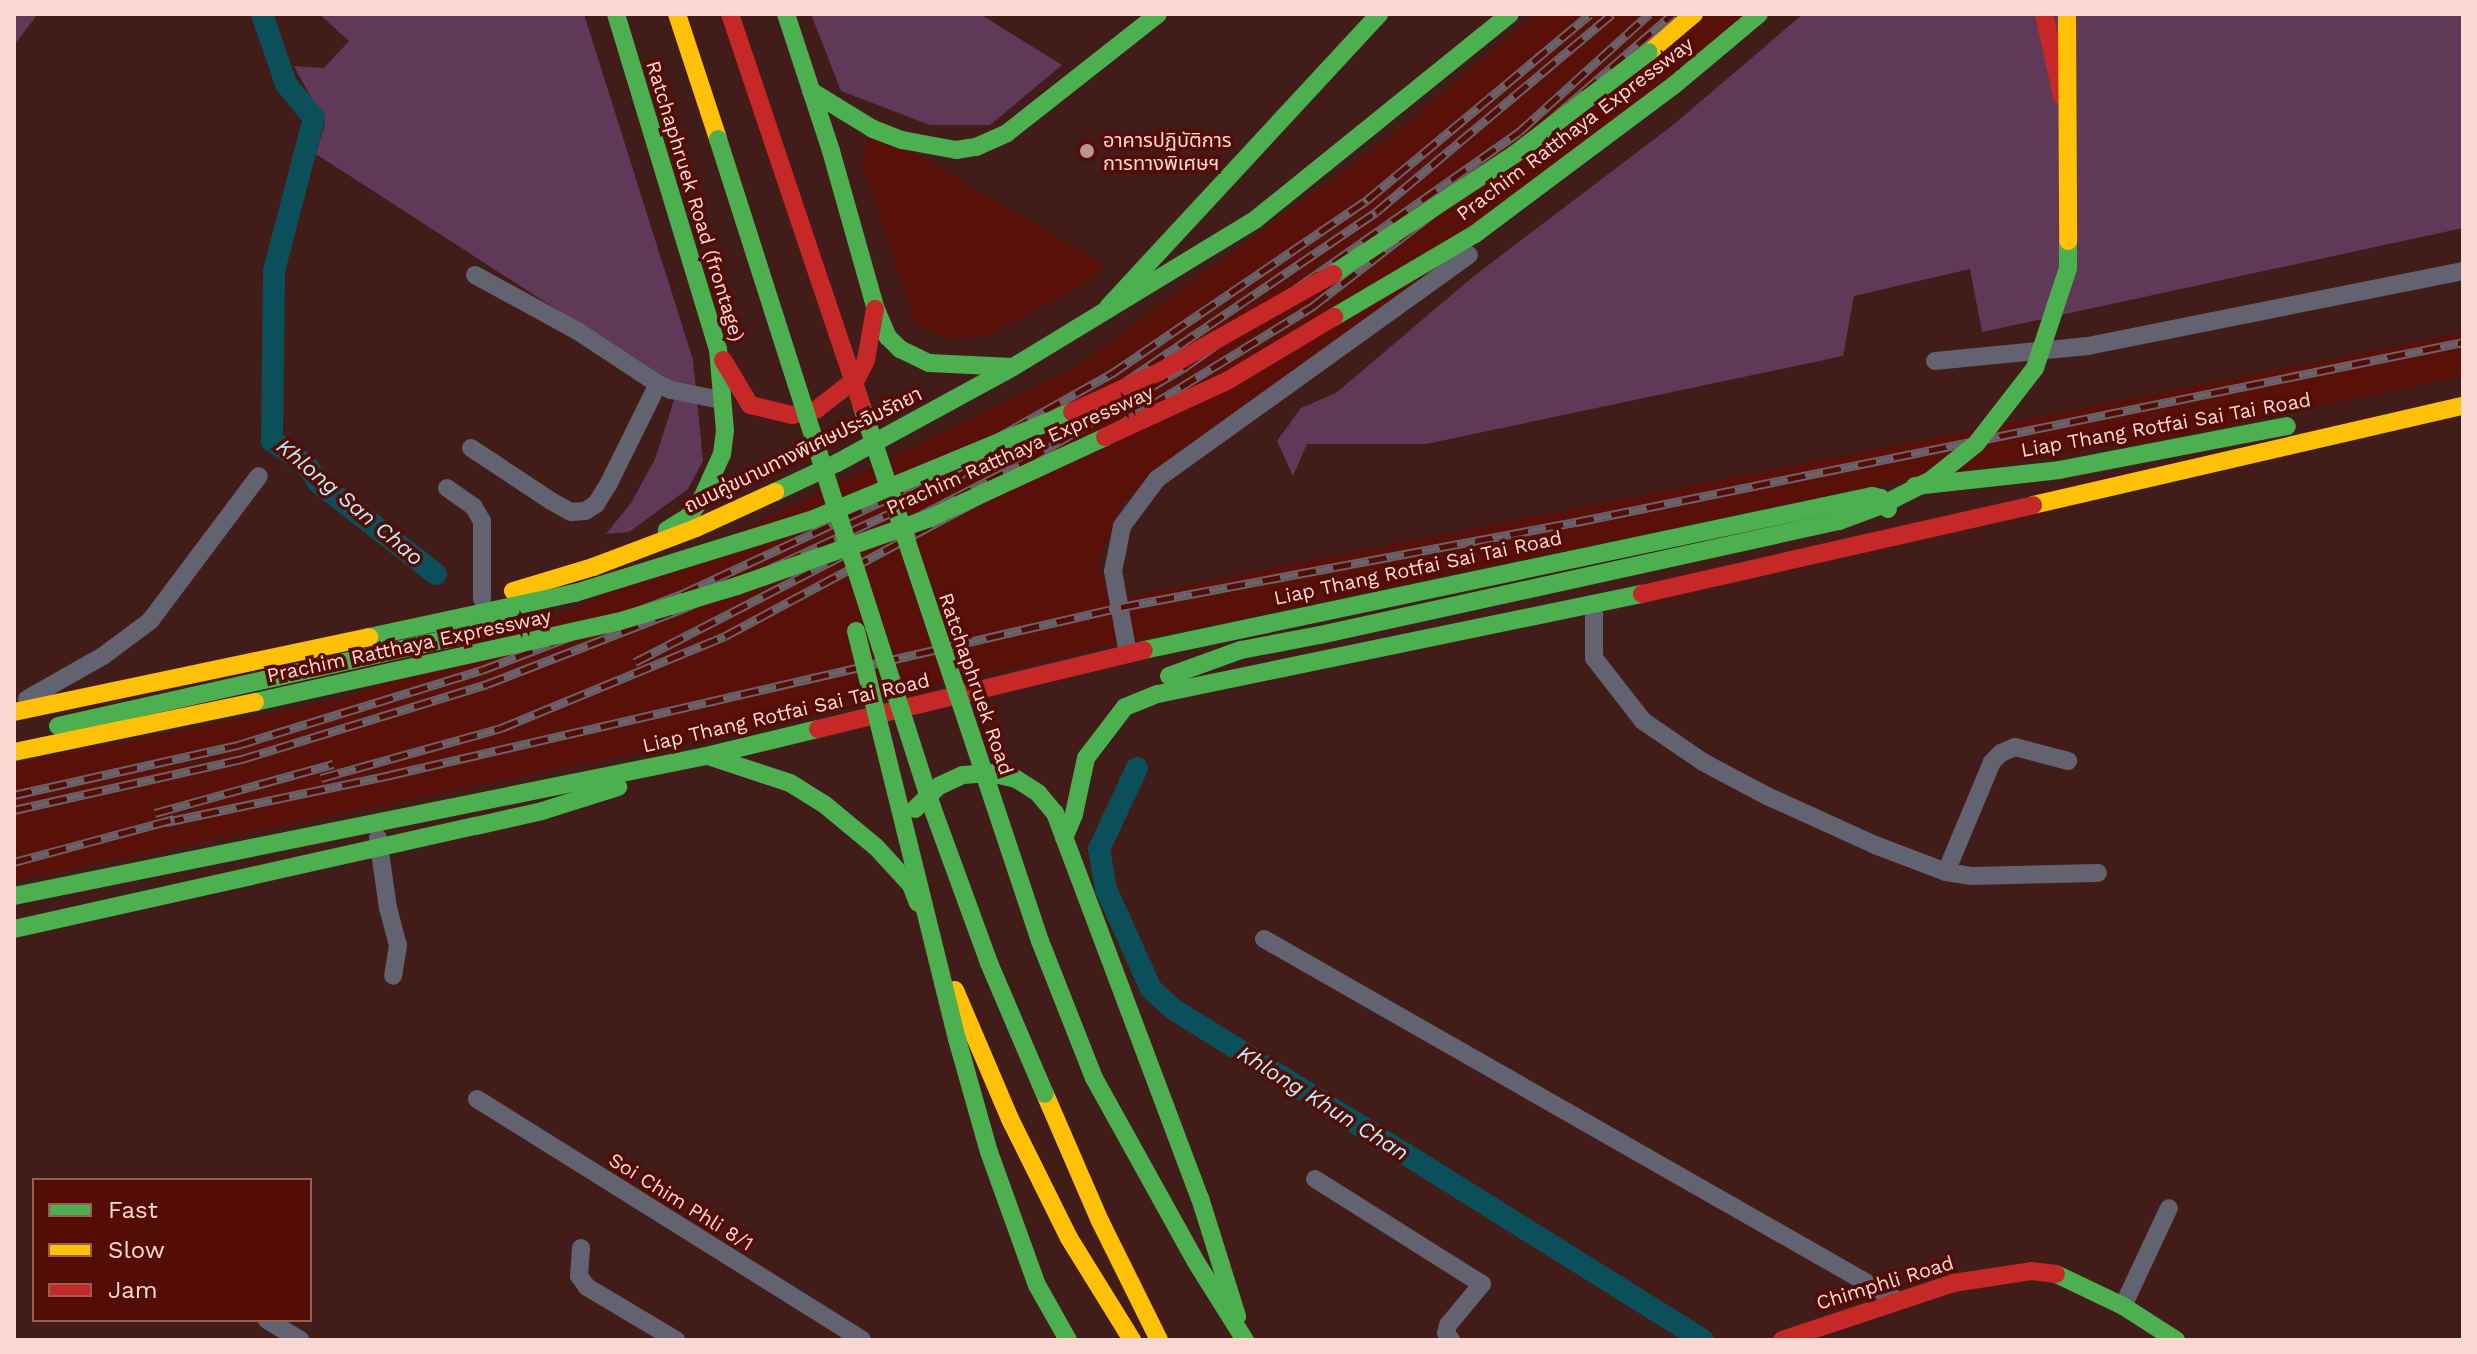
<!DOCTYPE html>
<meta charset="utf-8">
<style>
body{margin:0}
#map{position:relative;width:2477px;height:1354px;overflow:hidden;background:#421c18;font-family:"Work Sans","Noto Sans Thai",sans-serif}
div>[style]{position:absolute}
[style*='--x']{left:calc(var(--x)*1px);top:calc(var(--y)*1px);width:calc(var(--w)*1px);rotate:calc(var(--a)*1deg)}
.built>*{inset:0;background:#591008}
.green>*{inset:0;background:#613958}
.canal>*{height:22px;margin:-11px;padding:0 11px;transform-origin:11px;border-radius:11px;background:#0a4f59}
.street>*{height:18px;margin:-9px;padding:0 9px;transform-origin:9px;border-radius:9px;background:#626270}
.fast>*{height:18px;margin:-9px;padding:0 9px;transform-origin:9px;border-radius:9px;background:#4caf50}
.slow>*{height:18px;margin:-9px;padding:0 9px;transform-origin:9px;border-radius:9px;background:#ffc107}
.jam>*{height:18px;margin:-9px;padding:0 9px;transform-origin:9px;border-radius:9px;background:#c62828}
.rail>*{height:9px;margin-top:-4.5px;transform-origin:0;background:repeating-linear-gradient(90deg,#540d06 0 18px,#6c636a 0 36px);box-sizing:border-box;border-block:2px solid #6c636a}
.fast-bridge>*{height:18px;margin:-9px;padding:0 9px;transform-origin:9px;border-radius:9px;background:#4caf50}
.slow-bridge>*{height:18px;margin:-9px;padding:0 9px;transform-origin:9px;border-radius:9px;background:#ffc107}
.jam-bridge>*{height:18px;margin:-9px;padding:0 9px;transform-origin:9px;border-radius:9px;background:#c62828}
.dots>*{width:22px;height:22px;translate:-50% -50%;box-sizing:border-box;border:4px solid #540d06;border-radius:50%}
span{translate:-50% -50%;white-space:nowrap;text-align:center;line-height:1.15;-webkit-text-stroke:7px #540d06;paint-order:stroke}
.street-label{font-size:20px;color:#fbd7d1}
.poi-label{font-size:20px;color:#fbd7d1}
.left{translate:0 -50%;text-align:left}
.water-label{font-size:22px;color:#b8f0fa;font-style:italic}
.frame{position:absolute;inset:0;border:16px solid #fbd7d1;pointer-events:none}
.legend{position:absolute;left:32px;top:1178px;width:280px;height:144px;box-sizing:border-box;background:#540d06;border:2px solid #975e57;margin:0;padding:10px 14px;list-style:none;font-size:24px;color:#fbd7d1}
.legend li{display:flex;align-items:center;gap:16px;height:40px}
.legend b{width:40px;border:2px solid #975e57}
</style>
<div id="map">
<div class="built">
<div style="clip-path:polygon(1534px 14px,1746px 14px,1652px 110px,1157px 469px,1122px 503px,1098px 560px,1108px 601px,2463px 333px,2463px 376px,2140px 444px,2108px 445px,1868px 487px,1113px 645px,704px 739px,14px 881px,14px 764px,350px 697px,549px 619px,763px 520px,1077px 366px,1403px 127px)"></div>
<div style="clip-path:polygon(869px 137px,909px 150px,1104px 265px,1088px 283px,984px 337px,946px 339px,915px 323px,861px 160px)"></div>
</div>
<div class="green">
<div style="clip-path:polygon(14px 14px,38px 14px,14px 45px)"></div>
<div style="clip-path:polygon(319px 14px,584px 14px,693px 360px,703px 461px,688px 489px,629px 532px,606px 534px,631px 503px,655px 459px,678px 388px,316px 154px,325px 123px,294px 66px,324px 68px,349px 41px)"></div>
<div style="clip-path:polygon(811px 14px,980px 14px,1062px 65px,990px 125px,930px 125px,841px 91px)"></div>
<div style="clip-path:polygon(1803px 14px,2463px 14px,2463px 228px,1982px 332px,1970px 269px,1854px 296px,1843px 356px,1426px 444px,1307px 444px,1293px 476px,1277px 441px,1301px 408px,1336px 393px,1474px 276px,1673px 125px)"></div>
</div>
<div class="canal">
<div style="--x:262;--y:14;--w:74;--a:71.1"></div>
<div style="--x:286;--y:84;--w:44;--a:50.5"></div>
<div style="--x:314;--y:118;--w:158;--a:104.7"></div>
<div style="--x:274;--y:271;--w:170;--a:90.7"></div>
<div style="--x:272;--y:441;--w:41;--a:34.1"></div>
<div style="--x:306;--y:464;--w:23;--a:56"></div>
<div style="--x:319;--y:483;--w:148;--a:37.9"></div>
<div style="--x:1137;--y:768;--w:89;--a:115.1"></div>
<div style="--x:1099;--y:849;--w:41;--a:80.1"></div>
<div style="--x:1106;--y:889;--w:110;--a:65.8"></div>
<div style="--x:1151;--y:989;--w:30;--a:42"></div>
<div style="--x:1173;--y:1009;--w:625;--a:31.99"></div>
</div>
<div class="street">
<div style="--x:475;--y:275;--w:119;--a:28.7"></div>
<div style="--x:579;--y:332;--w:95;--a:33.4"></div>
<div style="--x:658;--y:384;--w:14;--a:25"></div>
<div style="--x:671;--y:390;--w:51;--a:11.3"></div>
<div style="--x:1935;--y:361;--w:154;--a:-5.6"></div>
<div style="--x:2088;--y:346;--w:382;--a:-11.3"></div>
<div style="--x:471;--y:448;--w:96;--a:33.5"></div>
<div style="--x:551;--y:501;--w:23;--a:29"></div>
<div style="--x:571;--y:512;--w:14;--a:-4"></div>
<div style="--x:585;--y:511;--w:13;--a:-32"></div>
<div style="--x:596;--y:504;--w:22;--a:-58"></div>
<div style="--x:608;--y:485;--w:113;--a:-63.7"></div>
<div style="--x:447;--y:488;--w:32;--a:35"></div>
<div style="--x:473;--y:506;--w:17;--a:59"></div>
<div style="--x:482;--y:521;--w:78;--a:90"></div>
<div style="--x:1594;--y:605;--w:53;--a:90"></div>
<div style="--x:1594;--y:658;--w:80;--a:52.1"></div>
<div style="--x:1643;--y:721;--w:73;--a:34.3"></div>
<div style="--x:1703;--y:762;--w:72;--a:28"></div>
<div style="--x:1767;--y:796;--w:119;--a:24.4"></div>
<div style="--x:1875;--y:845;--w:76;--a:20.8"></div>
<div style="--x:1946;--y:872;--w:25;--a:9"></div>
<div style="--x:1971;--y:876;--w:127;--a:-1.4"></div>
<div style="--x:1128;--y:654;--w:84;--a:-100.2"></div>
<div style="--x:1113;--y:571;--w:19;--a:-78"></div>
<div style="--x:1117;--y:552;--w:26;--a:-79"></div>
<div style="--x:1122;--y:526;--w:59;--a:-53.3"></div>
<div style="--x:1157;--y:479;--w:384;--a:-35.7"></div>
<div style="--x:27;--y:699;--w:87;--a:-29.5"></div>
<div style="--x:103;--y:656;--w:59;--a:-36.7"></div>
<div style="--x:150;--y:621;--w:181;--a:-53.1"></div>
<div style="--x:378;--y:838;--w:71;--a:81.9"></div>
<div style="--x:388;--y:908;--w:38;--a:75"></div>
<div style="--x:398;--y:945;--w:31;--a:99"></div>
<div style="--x:1946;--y:872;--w:119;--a:-67.3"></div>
<div style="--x:1992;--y:762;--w:13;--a:-45"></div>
<div style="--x:2001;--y:753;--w:15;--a:-23"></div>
<div style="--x:2015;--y:747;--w:55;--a:14.8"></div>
<div style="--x:1264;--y:939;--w:729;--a:29.7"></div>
<div style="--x:477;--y:1099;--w:454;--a:32"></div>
<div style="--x:1315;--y:1179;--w:197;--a:32.2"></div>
<div style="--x:1482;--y:1284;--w:53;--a:129.7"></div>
<div style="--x:1448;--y:1325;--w:8;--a:104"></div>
<div style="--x:1446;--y:1333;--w:9;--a:54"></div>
<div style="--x:581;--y:1248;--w:28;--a:94"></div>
<div style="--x:579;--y:1276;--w:14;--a:54"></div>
<div style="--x:587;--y:1287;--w:104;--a:30.8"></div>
<div style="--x:2123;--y:1306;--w:108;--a:-64.9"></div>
<div style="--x:267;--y:1320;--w:39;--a:31"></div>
</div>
<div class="fast">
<div style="--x:616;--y:14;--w:350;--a:73.1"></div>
<div style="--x:718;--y:349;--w:81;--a:85.1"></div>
<div style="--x:725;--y:430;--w:24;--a:97"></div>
<div style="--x:722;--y:454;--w:48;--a:114.4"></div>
<div style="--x:702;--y:498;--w:24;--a:126"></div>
<div style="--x:688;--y:517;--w:25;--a:148"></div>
<div style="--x:786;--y:14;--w:144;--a:71.8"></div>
<div style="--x:831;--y:151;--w:162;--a:74.2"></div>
<div style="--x:875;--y:307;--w:33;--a:67"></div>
<div style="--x:888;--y:337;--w:17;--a:45"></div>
<div style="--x:900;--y:349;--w:32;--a:26"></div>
<div style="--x:929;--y:363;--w:84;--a:2.7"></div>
<div style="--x:1673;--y:86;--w:112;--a:-39.9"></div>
<div style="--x:811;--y:91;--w:73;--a:31.5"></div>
<div style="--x:873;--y:129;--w:31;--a:21"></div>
<div style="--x:902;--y:140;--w:55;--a:10.5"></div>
<div style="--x:956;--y:150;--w:20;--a:-9"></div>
<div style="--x:976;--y:147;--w:34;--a:-24"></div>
<div style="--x:1007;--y:133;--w:192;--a:-38.2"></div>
<div style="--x:1108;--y:307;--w:399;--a:-47.2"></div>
<div style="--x:1915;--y:486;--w:145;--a:-6.3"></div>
<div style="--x:2059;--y:470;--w:232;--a:-10.9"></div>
<div style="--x:775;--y:492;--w:68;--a:-25.1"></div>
<div style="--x:837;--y:463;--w:200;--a:-28.6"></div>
<div style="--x:1013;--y:367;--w:285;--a:-31.3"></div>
<div style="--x:1256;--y:219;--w:326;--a:-38.9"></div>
<div style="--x:1144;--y:650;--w:744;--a:-11.94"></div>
<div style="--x:1872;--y:496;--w:9;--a:13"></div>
<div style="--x:1881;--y:498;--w:13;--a:58"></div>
<div style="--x:1169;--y:676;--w:77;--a:-19.9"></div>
<div style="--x:1241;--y:650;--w:80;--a:-10.8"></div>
<div style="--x:58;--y:726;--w:395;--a:-12.6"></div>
<div style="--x:444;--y:640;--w:55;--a:-15.8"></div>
<div style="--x:497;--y:625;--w:14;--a:-34"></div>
<div style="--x:708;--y:756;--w:86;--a:18.2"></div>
<div style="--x:790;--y:783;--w:40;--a:32"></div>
<div style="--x:824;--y:804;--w:67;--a:39.6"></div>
<div style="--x:876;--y:847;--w:52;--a:47.4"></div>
<div style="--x:911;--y:885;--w:19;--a:69"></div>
<div style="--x:915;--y:809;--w:33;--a:-44"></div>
<div style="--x:939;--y:786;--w:26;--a:-25"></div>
<div style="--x:963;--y:775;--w:27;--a:-4"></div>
<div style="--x:990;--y:773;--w:27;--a:13"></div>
<div style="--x:1016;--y:779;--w:26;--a:32"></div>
<div style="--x:1038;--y:793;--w:26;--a:50"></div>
<div style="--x:1055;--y:813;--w:411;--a:69.4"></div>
<div style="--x:1200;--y:1198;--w:124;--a:72.6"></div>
<div style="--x:476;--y:826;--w:68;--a:-12.8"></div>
<div style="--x:542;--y:811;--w:80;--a:-17.5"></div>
<div style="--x:1064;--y:838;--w:26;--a:-67"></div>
<div style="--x:1074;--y:814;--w:57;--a:-77.9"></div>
<div style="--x:1086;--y:758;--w:64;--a:-52.6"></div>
<div style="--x:1125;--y:707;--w:35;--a:-22"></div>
<div style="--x:1158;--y:694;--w:494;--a:-11.7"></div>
<div style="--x:14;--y:896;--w:706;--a:-11.44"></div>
<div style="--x:706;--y:756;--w:115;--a:-13.6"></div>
<div style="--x:1094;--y:1078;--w:210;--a:61"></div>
<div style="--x:1196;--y:1262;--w:92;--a:57.9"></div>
<div style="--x:2056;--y:1274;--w:74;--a:25.5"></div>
<div style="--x:2123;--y:1306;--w:63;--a:32.7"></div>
</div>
<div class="slow">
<div style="--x:677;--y:14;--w:132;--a:71.8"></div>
<div style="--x:1649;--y:52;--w:59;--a:-40.2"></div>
<div style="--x:2033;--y:505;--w:441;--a:-13"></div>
<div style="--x:513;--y:591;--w:84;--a:-16.7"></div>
<div style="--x:593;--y:567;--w:110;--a:-20.7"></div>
<div style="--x:696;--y:528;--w:87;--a:-24.5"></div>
<div style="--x:955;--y:990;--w:140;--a:66.9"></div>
<div style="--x:1010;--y:1119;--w:133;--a:63.6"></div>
<div style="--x:1069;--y:1238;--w:120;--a:58.3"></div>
<div style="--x:1045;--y:1094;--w:138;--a:66.6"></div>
<div style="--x:1100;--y:1221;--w:133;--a:63.6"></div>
</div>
<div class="jam">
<div style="--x:730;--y:14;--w:119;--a:71.4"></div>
<div style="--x:2044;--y:14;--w:84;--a:77.6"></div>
<div style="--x:723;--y:360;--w:52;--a:59"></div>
<div style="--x:750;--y:405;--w:43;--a:13.4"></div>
<div style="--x:792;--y:415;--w:26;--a:-13"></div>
<div style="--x:817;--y:409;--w:51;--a:-37.8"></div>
<div style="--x:857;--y:378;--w:20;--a:-63"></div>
<div style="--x:866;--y:360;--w:52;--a:-80"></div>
<div style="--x:1642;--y:594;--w:401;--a:-12.8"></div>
<div style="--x:818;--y:729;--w:335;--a:-13.6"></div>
<div style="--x:1782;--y:1340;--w:180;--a:-18.4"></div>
<div style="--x:1953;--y:1283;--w:79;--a:-8.7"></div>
<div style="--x:2031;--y:1271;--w:25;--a:7"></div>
</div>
<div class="rail">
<div style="--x:635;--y:662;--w:442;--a:-27.2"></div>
<div style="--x:1028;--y:460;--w:184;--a:-30.7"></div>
<div style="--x:1186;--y:366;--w:407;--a:-35.1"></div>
<div style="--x:1519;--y:132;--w:176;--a:-42.2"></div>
<div style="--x:321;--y:778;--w:187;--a:-15.5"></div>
<div style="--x:501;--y:728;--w:242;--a:-22.3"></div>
<div style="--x:725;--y:636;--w:447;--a:-28.2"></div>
<div style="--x:1119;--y:425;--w:228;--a:-31.5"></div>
<div style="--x:1313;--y:306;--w:273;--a:-37.7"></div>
<div style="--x:1529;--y:139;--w:191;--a:-41"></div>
<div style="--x:14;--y:795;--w:230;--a:-12.6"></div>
<div style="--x:238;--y:745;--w:255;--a:-17.1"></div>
<div style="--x:482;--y:670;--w:214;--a:-20.8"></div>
<div style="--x:682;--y:594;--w:226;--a:-24.9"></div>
<div style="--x:887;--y:499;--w:257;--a:-29.2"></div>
<div style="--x:1111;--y:374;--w:310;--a:-34.2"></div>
<div style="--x:1367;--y:200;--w:290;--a:-39.8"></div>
<div style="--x:14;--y:810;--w:234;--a:-12.6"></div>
<div style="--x:242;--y:759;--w:256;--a:-17"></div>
<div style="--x:487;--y:684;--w:214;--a:-21.1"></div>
<div style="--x:687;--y:607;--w:227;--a:-24.8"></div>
<div style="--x:893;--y:512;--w:259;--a:-29.1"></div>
<div style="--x:1119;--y:386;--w:310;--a:-34.1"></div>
<div style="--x:1376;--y:212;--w:308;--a:-40"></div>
<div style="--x:155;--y:813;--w:185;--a:-15.4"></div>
<div style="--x:166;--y:822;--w:229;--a:-11.8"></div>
<div style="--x:390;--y:775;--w:750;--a:-12.94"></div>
<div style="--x:1121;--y:607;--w:463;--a:-10.6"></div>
<div style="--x:1576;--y:522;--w:905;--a:-11.47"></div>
<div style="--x:14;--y:862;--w:166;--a:-15"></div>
</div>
<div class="fast-bridge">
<div style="--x:718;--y:139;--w:701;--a:72.24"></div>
<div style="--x:932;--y:807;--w:166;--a:69.9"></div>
<div style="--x:989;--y:963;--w:142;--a:66.9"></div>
<div style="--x:1333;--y:274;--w:218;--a:-33.4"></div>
<div style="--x:1515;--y:154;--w:168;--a:-37.3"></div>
<div style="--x:1334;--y:317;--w:164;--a:-30.5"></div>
<div style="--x:1475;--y:234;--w:247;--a:-36.8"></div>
<div style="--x:862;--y:407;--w:563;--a:71.57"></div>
<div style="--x:1040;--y:941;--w:147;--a:68.5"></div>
<div style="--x:856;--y:631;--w:420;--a:76.1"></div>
<div style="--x:957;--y:1039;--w:117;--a:74.2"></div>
<div style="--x:989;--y:1152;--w:141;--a:70.2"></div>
<div style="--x:1037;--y:1285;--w:63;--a:60.6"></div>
<div style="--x:1320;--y:635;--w:531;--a:-12.39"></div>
<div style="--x:1839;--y:521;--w:46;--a:-20.4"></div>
<div style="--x:1882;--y:505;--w:55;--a:-27"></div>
<div style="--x:1931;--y:480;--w:58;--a:-38.7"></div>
<div style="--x:1976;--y:444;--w:96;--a:-52.2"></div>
<div style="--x:2035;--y:368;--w:105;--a:-71.7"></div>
<div style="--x:2068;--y:268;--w:27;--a:-90"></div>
<div style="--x:369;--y:637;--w:211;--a:-12.1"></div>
<div style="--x:575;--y:593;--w:247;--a:-17.2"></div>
<div style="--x:811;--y:520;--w:282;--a:-22.5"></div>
<div style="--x:255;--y:702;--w:371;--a:-12.5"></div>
<div style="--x:617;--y:622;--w:125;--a:-16.7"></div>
<div style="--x:737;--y:586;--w:205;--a:-19.4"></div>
<div style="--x:930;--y:518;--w:193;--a:-24.8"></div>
<div style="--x:14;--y:929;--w:473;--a:-12.6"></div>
</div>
<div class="slow-bridge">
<div style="--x:2067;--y:14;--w:227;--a:89.7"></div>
<div style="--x:14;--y:712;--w:363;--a:-11.9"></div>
<div style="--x:14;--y:752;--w:246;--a:-11.7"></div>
</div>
<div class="jam-bridge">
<div style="--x:768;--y:127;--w:295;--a:71.4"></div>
<div style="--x:1072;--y:412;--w:96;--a:-24.7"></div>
<div style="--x:1159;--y:372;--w:200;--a:-29.4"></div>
<div style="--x:1105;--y:437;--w:134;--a:-24.7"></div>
<div style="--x:1227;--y:381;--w:125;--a:-30.9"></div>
</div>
<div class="dots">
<div style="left:1087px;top:151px;background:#ba9690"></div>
</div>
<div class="street-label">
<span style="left:1575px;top:129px;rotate:-37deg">Prachim Ratthaya Expressway</span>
<span style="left:695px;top:201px;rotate:73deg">Ratchaphruek Road (frontage)</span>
<span style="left:2166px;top:425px;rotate:-10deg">Liap Thang Rotfai Sai Tai Road</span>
<span style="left:803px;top:450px;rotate:-26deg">ถนนคู่ขนานทางพิเศษประจิมรัถยา</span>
<span style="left:1020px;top:450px;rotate:-24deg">Prachim Ratthaya Expressway</span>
<span style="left:1418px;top:568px;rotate:-12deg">Liap Thang Rotfai Sai Tai Road</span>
<span style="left:409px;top:646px;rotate:-12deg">Prachim Ratthaya Expressway</span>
<span style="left:976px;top:684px;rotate:71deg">Ratchaphruek Road</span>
<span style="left:786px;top:713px;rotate:-13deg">Liap Thang Rotfai Sai Tai Road</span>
<span style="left:681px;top:1202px;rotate:32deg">Soi Chim Phli 8/1</span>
<span style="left:1885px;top:1283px;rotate:-17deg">Chimphli Road</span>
</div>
<div class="poi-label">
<span class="left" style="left:1103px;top:152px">อาคารปฏิบัติการ<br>การทางพิเศษฯ</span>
</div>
<div class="water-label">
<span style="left:350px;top:502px;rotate:40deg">Khlong San Chao</span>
<span style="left:1323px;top:1103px;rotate:32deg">Khlong Khun Chan</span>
</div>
<div class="frame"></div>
<ul class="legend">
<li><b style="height:10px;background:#4caf50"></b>Fast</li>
<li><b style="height:10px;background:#ffc107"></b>Slow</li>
<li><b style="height:10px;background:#c62828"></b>Jam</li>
</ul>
</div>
